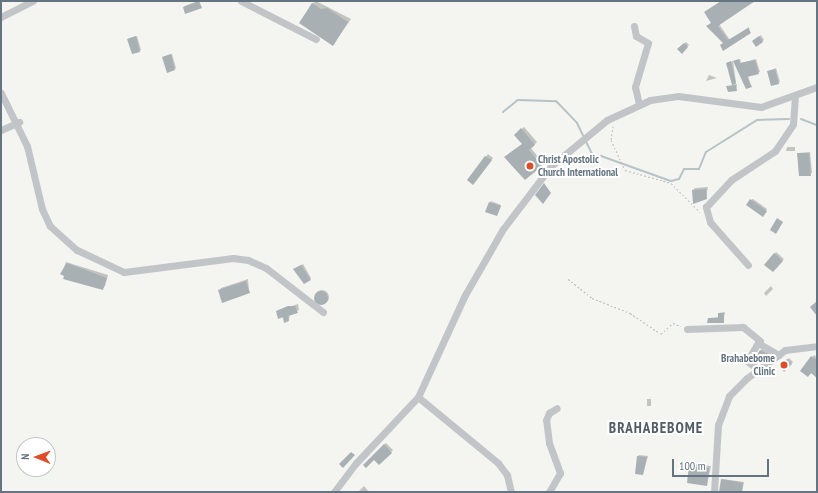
<!DOCTYPE html>
<style>
body{margin:0}
#map{position:relative;width:818px;height:493px;overflow:hidden;background:#f4f4f0;font-family:"PT Sans Narrow",sans-serif}
div>[style]{position:absolute}
[style*='--x']{left:calc(var(--x)*1px);top:calc(var(--y)*1px);width:calc(var(--w)*1px);rotate:calc(var(--a)*1deg)}
.shadow>*{inset:0;background:#0003}
.round{border-radius:50%}
.stream>*{height:2px;margin:-1px;padding:0 1px;transform-origin:1px;border-radius:1px;background:#b7c4c7}
.building>*{inset:0;background:#a8b0b4}
.path>*{height:1px;margin-top:-0.5px;transform-origin:0;background:repeating-linear-gradient(90deg,#bbbdbf 0 2px,transparent 0 4px)}
.minor>*{height:7px;margin:-3.5px;padding:0 3.5px;transform-origin:3.5px;border-radius:3.5px;background:#c2c5c8}
.dots>*{width:11px;height:11px;translate:-50% -50%;box-sizing:border-box;border:2px solid #fff;border-radius:50%}
span{translate:-50% -50%;white-space:nowrap;text-align:center;line-height:1.15;-webkit-text-stroke:4px #fff;paint-order:stroke}
.poi-label{font-size:11px;color:#647480;font-weight:700}
.left{translate:0 -50%;text-align:left}
.right{translate:-100% -50%;text-align:right}
.district-label{font-size:15px;color:#525d66;font-weight:700;letter-spacing:1px}
.frame{position:absolute;inset:0;border:2px solid #647480;pointer-events:none}
.north{position:absolute;left:16px;top:437px;width:40px;height:40px;box-sizing:border-box;background:#fff;border:1px solid #c1c7cc;border-radius:50%;rotate:271deg;font-size:11px;font-weight:700;line-height:16px;text-align:center;color:#647480}
.north::after{content:'';display:block;margin:auto;width:14px;height:18px;background:#dd4e28;clip-path:polygon(50% 0,100% 100%,50% 72%,0 100%)}
.scale{position:absolute;left:672px;top:459px;width:97px;height:18px;box-sizing:border-box;border:2px solid #647480;border-top:0;padding-left:5px;font-size:12px;line-height:14px;white-space:nowrap;color:#647480;-webkit-text-stroke:3px #fff;paint-order:stroke}
</style>
<div id="map">
<div class="shadow">
<div style="clip-path:polygon(198px 1px,201px 7px,184px 7px,185px 6px)"></div>
<div style="clip-path:polygon(316px 1px,351px 19px,333px 45px,312px 4px)"></div>
<div style="clip-path:polygon(722px 1px,755px 1px,719px 24px,730px 40px,749px 27px,750px 32px,724px 43px,712px 23px)"></div>
<div style="clip-path:polygon(761px 35px,764px 40px,756px 46px,754px 40px)"></div>
<div style="clip-path:polygon(137px 36px,141px 50px,140px 51px,128px 39px)"></div>
<div style="clip-path:polygon(686px 42px,689px 45px,682px 53px,679px 49px)"></div>
<div style="clip-path:polygon(172px 54px,176px 68px,175px 69px,163px 57px)"></div>
<div style="clip-path:polygon(740px 59px,741px 63px,756px 59px,760px 72px,748px 75px,751px 86px,734px 61px)"></div>
<div style="clip-path:polygon(733px 61px,736px 82px,734px 85px,737px 84px,736px 90px,728px 87px,733px 85px,727px 63px)"></div>
<div style="clip-path:polygon(776px 68px,780px 82px,772px 85px,768px 72px)"></div>
<div style="clip-path:polygon(709px 75px,717px 78px,706px 81px)"></div>
<div style="clip-path:polygon(524px 127px,537px 142px,531px 148px,543px 163px,525px 178px,523px 144px,515px 135px)"></div>
<div style="clip-path:polygon(787px 147px,795px 147px,795px 151px,786px 151px)"></div>
<div style="clip-path:polygon(810px 152px,812px 173px,800px 175px,798px 153px)"></div>
<div style="clip-path:polygon(488px 154px,493px 158px,475px 182px,469px 180px)"></div>
<div style="clip-path:polygon(708px 187px,706px 198px,693px 190px,695px 188px)"></div>
<div style="clip-path:polygon(753px 199px,767px 209px,764px 214px,751px 200px)"></div>
<div style="clip-path:polygon(491px 201px,501px 205px,497px 215px,490px 203px)"></div>
<div style="clip-path:polygon(776px 252px,784px 259px,773px 271px,766px 264px)"></div>
<div style="clip-path:polygon(66px 262px,108px 275px,105px 286px,102px 288px,61px 274px)"></div>
<div style="clip-path:polygon(303px 264px,311px 278px,310px 279px,296px 268px)"></div>
<div style="clip-path:polygon(248px 279px,249px 292px,219px 291px,221px 288px)"></div>
<div style="clip-path:polygon(771px 286px,773px 289px,766px 296px,764px 293px)"></div>
<div class="round" style="left:315px;top:290px;width:14px;height:14px"></div>
<div style="clip-path:polygon(298px 304px,299px 310px,290px 314px,289px 320px,285px 321px,277px 311px)"></div>
<div style="clip-path:polygon(725px 312px,723px 322px,709px 318px,719px 317px,719px 313px)"></div>
<div style="clip-path:polygon(763px 348px,771px 353px,758px 362px,761px 350px)"></div>
<div style="clip-path:polygon(814px 355px,817px 357px,817px 375px,801px 371px)"></div>
<div style="clip-path:polygon(789px 358px,793px 362px,784px 370px,780px 366px)"></div>
<div style="clip-path:polygon(647px 399px,651px 399px,651px 406px,647px 406px)"></div>
<div style="clip-path:polygon(386px 443px,393px 450px,379px 464px,374px 459px,364px 465px)"></div>
<div style="clip-path:polygon(639px 455px,648px 456px,643px 474px,638px 457px)"></div>
<div style="clip-path:polygon(692px 464px,711px 466px,707px 485px,690px 466px)"></div>
<div style="clip-path:polygon(723px 479px,744px 482px,742px 492px,720px 492px)"></div>
<div style="clip-path:polygon(364px 486px,369px 492px,358px 492px)"></div>
</div>
<div class="stream">
<div style="--x:503;--y:112;--w:19;--a:-39"></div>
<div style="--x:518;--y:100;--w:38;--a:2"></div>
<div style="--x:556;--y:101;--w:30;--a:46"></div>
<div style="--x:577;--y:123;--w:41;--a:64.1"></div>
<div style="--x:595;--y:160;--w:7;--a:-34"></div>
<div style="--x:601;--y:156;--w:74;--a:19.7"></div>
<div style="--x:671;--y:181;--w:8;--a:-14"></div>
<div style="--x:679;--y:179;--w:11;--a:-63"></div>
<div style="--x:684;--y:169;--w:15;--a:0"></div>
<div style="--x:699;--y:169;--w:18;--a:-68"></div>
<div style="--x:706;--y:152;--w:60;--a:-32.1"></div>
<div style="--x:757;--y:120;--w:32;--a:-2"></div>
<div style="--x:801;--y:119;--w:17;--a:21"></div>
</div>
<div class="building">
<div style="clip-path:polygon(199px 1px,202px 8px,185px 14px,183px 7px)"></div>
<div style="clip-path:polygon(721px 1px,755px 1px,718px 26px,728px 40px,748px 28px,751px 33px,723px 51px,720px 45px,723px 43px,706px 26px,711px 23px,704px 12px)"></div>
<div style="clip-path:polygon(312px 3px,321px 9px,327px 8px,348px 22px,333px 46px,299px 23px)"></div>
<div style="clip-path:polygon(136px 36px,140px 52px,132px 54px,127px 39px)"></div>
<div style="clip-path:polygon(759px 36px,763px 42px,756px 47px,752px 41px)"></div>
<div style="clip-path:polygon(684px 43px,688px 47px,682px 54px,677px 49px)"></div>
<div style="clip-path:polygon(171px 54px,175px 70px,167px 73px,162px 57px)"></div>
<div style="clip-path:polygon(739px 59px,740px 63px,755px 60px,759px 74px,747px 77px,752px 87px,746px 89px,733px 61px)"></div>
<div style="clip-path:polygon(731px 61px,736px 84px,732px 85px,726px 63px)"></div>
<div style="clip-path:polygon(775px 69px,779px 84px,771px 86px,767px 71px)"></div>
<div style="clip-path:polygon(736px 85px,737px 91px,728px 92px,726px 86px)"></div>
<div style="clip-path:polygon(521px 128px,535px 145px,529px 150px,542px 166px,525px 180px,504px 157px,522px 144px,514px 135px)"></div>
<div style="clip-path:polygon(797px 153px,809px 153px,811px 176px,799px 176px)"></div>
<div style="clip-path:polygon(485px 156px,492px 160px,473px 185px,467px 180px)"></div>
<div style="clip-path:polygon(544px 183px,551px 193px,543px 204px,535px 195px)"></div>
<div style="clip-path:polygon(706px 189px,707px 199px,693px 204px,692px 190px)"></div>
<div style="clip-path:polygon(750px 199px,767px 211px,763px 217px,746px 205px)"></div>
<div style="clip-path:polygon(489px 202px,501px 206px,497px 216px,485px 212px)"></div>
<div style="clip-path:polygon(777px 218px,783px 222px,776px 234px,770px 230px)"></div>
<div style="clip-path:polygon(774px 253px,783px 261px,773px 272px,764px 265px)"></div>
<div style="clip-path:polygon(67px 263px,107px 278px,103px 290px,63px 279px,64px 276px,60px 274px)"></div>
<div style="clip-path:polygon(301px 265px,311px 280px,304px 284px,293px 269px)"></div>
<div style="clip-path:polygon(246px 281px,250px 293px,222px 303px,218px 290px)"></div>
<div class="round" style="left:314px;top:291px;width:14px;height:14px"></div>
<div style="clip-path:polygon(817px 301px,817px 316px,810px 307px)"></div>
<div style="clip-path:polygon(288px 306px,295px 306px,298px 313px,288px 316px,289px 321px,284px 323px,283px 317px,278px 319px,276px 311px)"></div>
<div style="clip-path:polygon(718px 313px,724px 313px,724px 323px,707px 323px,708px 318px,718px 318px)"></div>
<div style="clip-path:polygon(760px 350px,769px 355px,758px 363px,754px 360px)"></div>
<div style="clip-path:polygon(811px 356px,817px 360px,817px 378px,811px 373px,808px 377px,800px 371px)"></div>
<div style="clip-path:polygon(787px 359px,792px 364px,784px 372px,779px 366px)"></div>
<div style="clip-path:polygon(384px 444px,392px 453px,379px 465px,374px 460px,366px 468px,363px 465px)"></div>
<div style="clip-path:polygon(351px 452px,355px 455px,343px 468px,339px 464px)"></div>
<div style="clip-path:polygon(637px 456px,647px 457px,643px 475px,635px 474px)"></div>
<div style="clip-path:polygon(689px 465px,709px 468px,707px 486px,687px 483px)"></div>
<div style="clip-path:polygon(721px 479px,743px 483px,742px 492px,719px 492px)"></div>
</div>
<div class="path">
<div style="--x:613;--y:126;--w:14;--a:98"></div>
<div style="--x:611;--y:140;--w:33;--a:65"></div>
<div style="--x:625;--y:170;--w:48;--a:15.8"></div>
<div style="--x:671;--y:183;--w:41;--a:45"></div>
<div style="--x:568;--y:279;--w:31;--a:38"></div>
<div style="--x:592;--y:298;--w:41;--a:21.5"></div>
<div style="--x:630;--y:313;--w:37;--a:34"></div>
<div style="--x:661;--y:334;--w:16;--a:-43"></div>
<div style="--x:673;--y:323;--w:8;--a:23"></div>
</div>
<div class="minor">
<div style="--x:241;--y:1;--w:84;--a:26.9"></div>
<div style="--x:1;--y:17;--w:36;--a:-27"></div>
<div style="--x:634;--y:26;--w:10;--a:79"></div>
<div style="--x:636;--y:36;--w:14;--a:30"></div>
<div style="--x:648;--y:43;--w:46;--a:106.5"></div>
<div style="--x:635;--y:87;--w:18;--a:77"></div>
<div style="--x:1;--y:93;--w:59;--a:63.9"></div>
<div style="--x:27;--y:146;--w:65;--a:76.6"></div>
<div style="--x:42;--y:209;--w:19;--a:65"></div>
<div style="--x:50;--y:226;--w:36;--a:42"></div>
<div style="--x:77;--y:250;--w:52;--a:25.1"></div>
<div style="--x:124;--y:272;--w:110;--a:-7.3"></div>
<div style="--x:233;--y:258;--w:15;--a:8"></div>
<div style="--x:248;--y:260;--w:20;--a:24"></div>
<div style="--x:266;--y:268;--w:72;--a:37.7"></div>
<div style="--x:1;--y:130;--w:20;--a:-24"></div>
<div style="--x:748;--y:265;--w:57;--a:-131.5"></div>
<div style="--x:710;--y:222;--w:16;--a:-105"></div>
<div style="--x:706;--y:207;--w:37;--a:-47"></div>
<div style="--x:731;--y:180;--w:53;--a:-33.4"></div>
<div style="--x:775;--y:151;--w:32;--a:-56"></div>
<div style="--x:793;--y:124;--w:26;--a:-86"></div>
<div style="--x:687;--y:329;--w:56;--a:-2"></div>
<div style="--x:743;--y:327;--w:22;--a:39"></div>
<div style="--x:759;--y:370;--w:15;--a:-143"></div>
<div style="--x:747;--y:361;--w:21;--a:-59"></div>
<div style="--x:758;--y:343;--w:24;--a:30"></div>
<div style="--x:418;--y:397;--w:104;--a:39.5"></div>
<div style="--x:498;--y:463;--w:15;--a:53"></div>
<div style="--x:507;--y:475;--w:17;--a:77"></div>
<div style="--x:334;--y:492;--w:36;--a:-53"></div>
<div style="--x:356;--y:463;--w:91;--a:-46.8"></div>
<div style="--x:418;--y:397;--w:112;--a:-65.3"></div>
<div style="--x:465;--y:295;--w:76;--a:-60.1"></div>
<div style="--x:503;--y:229;--w:79;--a:-52.7"></div>
<div style="--x:551;--y:166;--w:72;--a:-39.4"></div>
<div style="--x:607;--y:120;--w:47;--a:-24.9"></div>
<div style="--x:650;--y:100;--w:28;--a:-8"></div>
<div style="--x:678;--y:96;--w:84;--a:7.5"></div>
<div style="--x:761;--y:107;--w:59;--a:-19.7"></div>
<div style="--x:549;--y:492;--w:22;--a:-60"></div>
<div style="--x:560;--y:473;--w:32;--a:-110"></div>
<div style="--x:549;--y:443;--w:23;--a:-97"></div>
<div style="--x:546;--y:420;--w:8;--a:-67"></div>
<div style="--x:549;--y:413;--w:9;--a:-32"></div>
<div style="--x:714;--y:492;--w:67;--a:-86.6"></div>
<div style="--x:718;--y:425;--w:31;--a:-69"></div>
<div style="--x:729;--y:396;--w:25;--a:-45"></div>
<div style="--x:747;--y:378;--w:47;--a:-36.4"></div>
<div style="--x:785;--y:350;--w:32;--a:-7"></div>
</div>
<div class="dots">
<div style="left:530px;top:166px;background:#dd4e28"></div>
<div style="left:784px;top:365px;background:#dd4e28"></div>
</div>
<div class="poi-label">
<span class="left" style="left:538px;top:166px">Christ Apostolic<br>Church International</span>
<span class="right" style="left:775px;top:365px">Brahabebome<br>Clinic</span>
</div>
<div class="district-label">
<span style="left:656px;top:428px">BRAHABEBOME</span>
</div>
<div class="frame"></div>
<div class="north">N</div>
<div class="scale">100 m</div>
</div>
